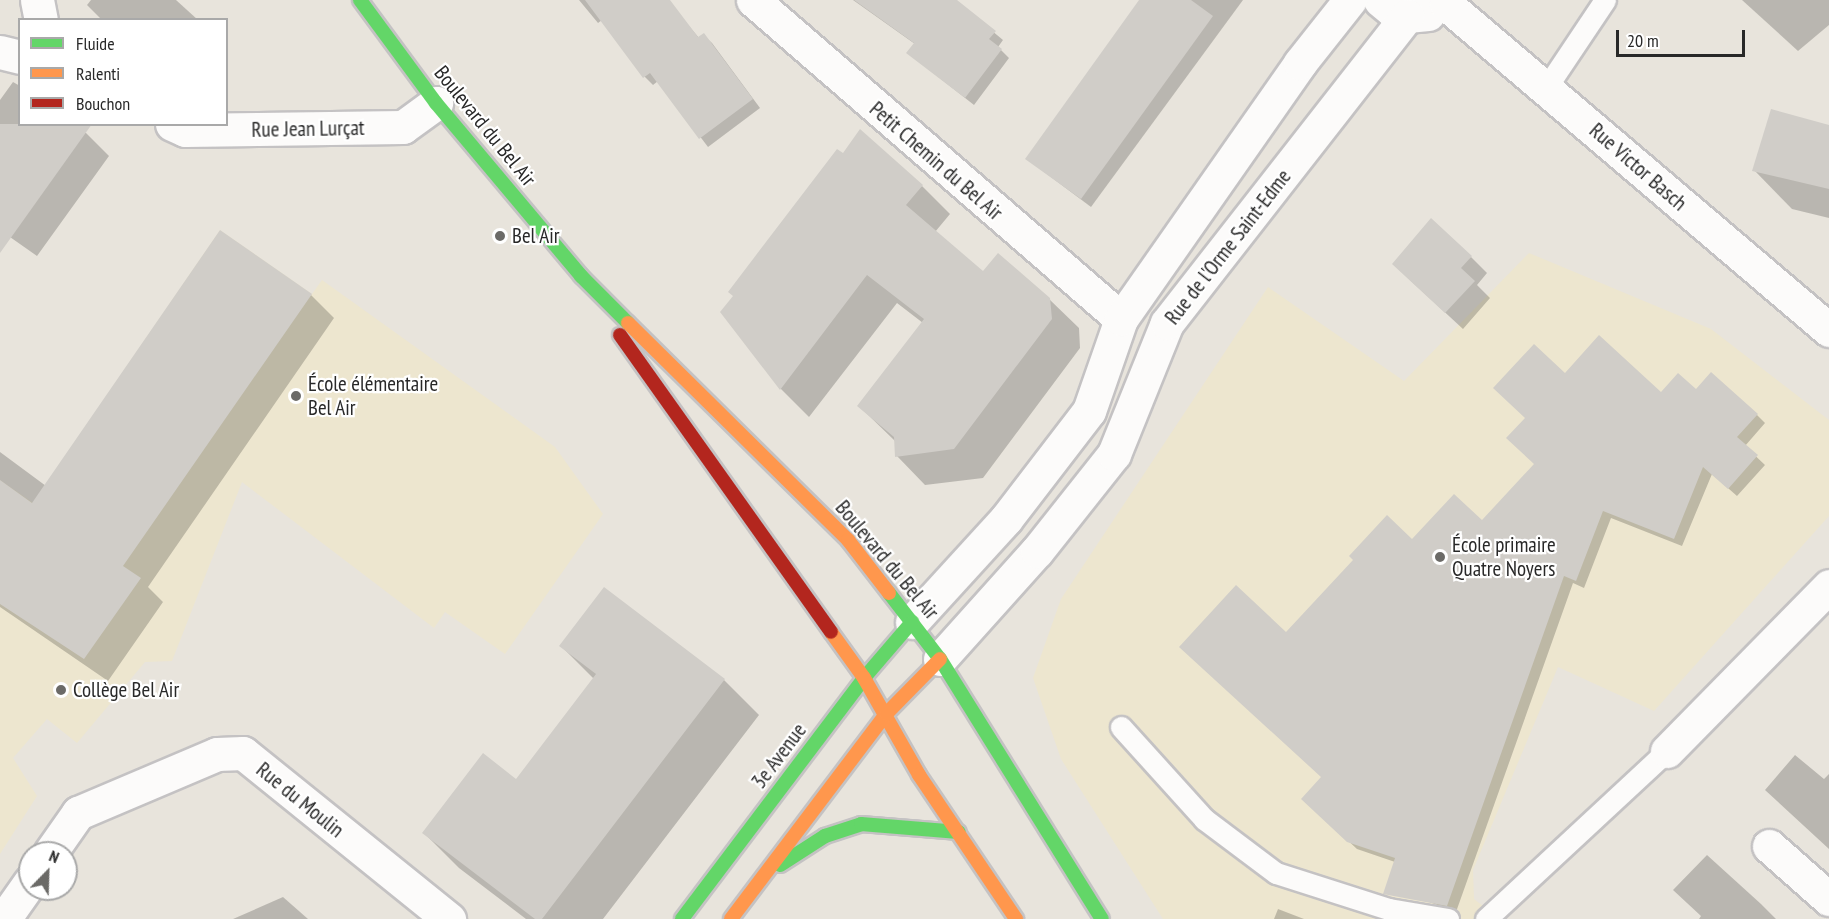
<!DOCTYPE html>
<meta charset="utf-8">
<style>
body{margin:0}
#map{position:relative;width:1829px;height:919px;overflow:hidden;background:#e8e4dc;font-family:"PT Sans Narrow",sans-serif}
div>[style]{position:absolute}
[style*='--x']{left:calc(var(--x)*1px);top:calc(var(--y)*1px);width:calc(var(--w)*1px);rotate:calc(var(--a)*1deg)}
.education>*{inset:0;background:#ede6cf}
.shadow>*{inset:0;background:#0003}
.building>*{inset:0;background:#d0cdc8}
.roads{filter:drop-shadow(2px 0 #c4c2c3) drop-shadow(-2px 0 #c4c2c3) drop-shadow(0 2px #c4c2c3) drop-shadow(0 -2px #c4c2c3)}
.lane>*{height:21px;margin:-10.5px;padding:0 10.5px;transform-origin:10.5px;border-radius:10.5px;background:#fcfbfa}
.street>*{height:33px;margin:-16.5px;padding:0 16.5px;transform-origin:16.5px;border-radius:16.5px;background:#fcfbfa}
.fast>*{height:14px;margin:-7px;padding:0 7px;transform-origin:7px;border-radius:7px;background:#63d668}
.slow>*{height:14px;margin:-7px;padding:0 7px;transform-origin:7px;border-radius:7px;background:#ff974d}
.jam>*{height:14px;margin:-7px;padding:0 7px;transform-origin:7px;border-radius:7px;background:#b3261e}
.dots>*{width:16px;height:16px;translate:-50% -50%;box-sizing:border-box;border:3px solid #fff;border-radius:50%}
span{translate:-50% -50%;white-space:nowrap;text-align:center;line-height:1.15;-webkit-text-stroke:4.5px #fff;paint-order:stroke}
.street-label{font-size:21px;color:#282828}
.poi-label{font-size:21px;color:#282828}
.left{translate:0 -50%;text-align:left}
.legend{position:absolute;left:18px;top:18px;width:210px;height:108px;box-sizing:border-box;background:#fff;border:2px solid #a9a9a9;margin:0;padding:8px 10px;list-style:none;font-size:18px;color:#282828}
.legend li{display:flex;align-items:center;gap:12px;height:30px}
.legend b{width:30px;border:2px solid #a9a9a9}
.north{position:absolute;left:18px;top:841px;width:60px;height:60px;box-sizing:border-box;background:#fff;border:2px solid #a9a9a9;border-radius:50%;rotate:23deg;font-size:16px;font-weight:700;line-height:24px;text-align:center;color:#282828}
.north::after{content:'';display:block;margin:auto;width:21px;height:27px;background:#6b6a67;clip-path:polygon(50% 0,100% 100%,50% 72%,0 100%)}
.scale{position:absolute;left:1616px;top:30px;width:129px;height:27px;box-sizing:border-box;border:3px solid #282828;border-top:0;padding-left:8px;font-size:18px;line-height:21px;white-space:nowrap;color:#282828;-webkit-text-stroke:4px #fff;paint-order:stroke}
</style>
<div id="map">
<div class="education">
<div style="clip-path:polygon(220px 230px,312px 294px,322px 280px,555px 447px,603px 514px,505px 654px,445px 612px,434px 628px,242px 482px,172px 661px,145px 662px,77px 743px,47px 719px,13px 758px,37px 796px,0 854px,0 480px,33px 503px)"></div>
<div style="clip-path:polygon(1529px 253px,1711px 329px,1829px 420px,1829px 516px,1654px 711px,1558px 667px,1473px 870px,1474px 899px,1500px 919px,1163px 919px,1061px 759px,1033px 678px,1061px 599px,1268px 287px,1404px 381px)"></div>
</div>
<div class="shadow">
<div style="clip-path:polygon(91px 0,176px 0,198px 20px,102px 20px,87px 5px)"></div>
<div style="clip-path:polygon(579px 0,661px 0,673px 7px,699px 38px,703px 35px,712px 43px,760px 108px,708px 147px,658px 81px,653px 85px,645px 77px,602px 20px,598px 23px)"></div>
<div style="clip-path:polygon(853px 0,955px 0,1003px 40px,998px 47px,1009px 58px,974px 105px,908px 53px,915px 44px)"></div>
<div style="clip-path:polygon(1141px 0,1243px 0,1091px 207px,1027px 159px)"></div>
<div style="clip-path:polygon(1742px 0,1829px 0,1829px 25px,1798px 51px)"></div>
<div style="clip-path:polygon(13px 82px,20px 86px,20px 124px,86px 133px,109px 156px,37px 256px,0 230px,0 100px)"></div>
<div style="clip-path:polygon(1829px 126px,1829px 218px,1792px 209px,1754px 170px)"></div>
<div style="clip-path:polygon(922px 186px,950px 214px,935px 232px,984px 273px,1049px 299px,1079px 328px,1080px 348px,983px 478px,925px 485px,897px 456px,895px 441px,859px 406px,923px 323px,897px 303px,809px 417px,781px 389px,722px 312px)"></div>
<div style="clip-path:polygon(1471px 257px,1487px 273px,1477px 285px,1490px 298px,1463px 329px,1410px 280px)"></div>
<div style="clip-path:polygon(311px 295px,334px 318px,148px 587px,163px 602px,108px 681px,0 607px,0 452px,46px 486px)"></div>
<div style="clip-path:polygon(1565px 375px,1661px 394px,1696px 391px,1757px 415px,1765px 423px,1745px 446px,1765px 465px,1737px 496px,1712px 474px,1682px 546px,1611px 518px,1584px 588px,1573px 583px,1456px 912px,1397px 890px,1395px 862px,1357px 849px,1312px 807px,1323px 778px,1286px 635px,1412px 541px,1482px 522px,1536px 464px)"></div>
<div style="clip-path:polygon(561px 646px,724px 680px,759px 715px,603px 919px,526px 919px,459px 868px,424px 833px,516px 781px,594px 679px)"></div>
<div style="clip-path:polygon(1795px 755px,1824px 779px,1829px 774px,1829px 849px,1765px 790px)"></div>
<div style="clip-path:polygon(1707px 855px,1761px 904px,1776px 919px,1699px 919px,1701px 916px,1673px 890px)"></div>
<div style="clip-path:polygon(283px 897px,308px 919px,233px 919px)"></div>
<div style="clip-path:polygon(1278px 909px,1304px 919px,1274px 919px)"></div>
</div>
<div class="building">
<div style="clip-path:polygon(585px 0,670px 0,698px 37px,704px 33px,753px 99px,699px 139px,650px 73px,643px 78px)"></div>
<div style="clip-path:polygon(854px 0,957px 0,996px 31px,989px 39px,1002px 49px,965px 98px,906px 53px,914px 43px)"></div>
<div style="clip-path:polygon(1139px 0,1191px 0,1213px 16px,1081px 199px,1025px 159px)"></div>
<div style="clip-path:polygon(1771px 109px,1829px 125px,1829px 189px,1752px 171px)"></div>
<div style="clip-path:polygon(0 124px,92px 124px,0 253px)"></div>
<div style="clip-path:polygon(860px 129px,923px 185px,906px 205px,983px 271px,998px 253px,1050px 298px,1052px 319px,954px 449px,895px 457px,894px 437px,857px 406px,924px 319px,867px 275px,780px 390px,720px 312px,733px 296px,728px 292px,769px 238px,837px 149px,843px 153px)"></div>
<div style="clip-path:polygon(1431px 218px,1472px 256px,1461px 268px,1475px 281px,1445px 313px,1392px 264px)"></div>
<div style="clip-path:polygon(220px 230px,312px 294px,123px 566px,141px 578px,84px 659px,0 604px,0 480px,32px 503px)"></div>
<div style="clip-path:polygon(1599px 335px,1661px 392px,1678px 373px,1696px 389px,1711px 372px,1758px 414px,1737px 437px,1758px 455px,1728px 489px,1703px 467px,1674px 539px,1603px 511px,1576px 581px,1564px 576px,1447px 906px,1383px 894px,1395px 858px,1347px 842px,1301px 799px,1321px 777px,1179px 647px,1236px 585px,1286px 632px,1353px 560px,1349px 556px,1387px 515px,1412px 539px,1454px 494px,1482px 520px,1534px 464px,1506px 438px,1525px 418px,1493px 388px,1534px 344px,1565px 373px)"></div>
<div style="clip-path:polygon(604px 587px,725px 679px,542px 919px,535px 919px,422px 833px,483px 753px,516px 779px,596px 674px,559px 646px)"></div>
</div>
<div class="roads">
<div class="lane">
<div style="--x:1546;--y:88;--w:106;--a:-56.2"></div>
<div style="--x:1121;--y:727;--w:124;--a:47.9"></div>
<div style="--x:1204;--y:819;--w:90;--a:36.9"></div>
<div style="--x:1276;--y:873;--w:119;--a:17.7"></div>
<div style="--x:1389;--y:909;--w:60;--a:9.6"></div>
<div style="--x:1486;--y:919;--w:247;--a:-42.9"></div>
</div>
<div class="street">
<div style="--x:37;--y:0;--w:20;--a:79"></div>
<div style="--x:753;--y:0;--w:487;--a:40.9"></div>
<div style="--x:1380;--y:0;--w:17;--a:40"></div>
<div style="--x:1393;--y:11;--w:15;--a:20"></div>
<div style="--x:1407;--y:16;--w:21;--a:-5"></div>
<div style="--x:1446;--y:4;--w:503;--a:40.4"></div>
<div style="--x:0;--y:52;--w:21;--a:14"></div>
<div style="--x:172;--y:124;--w:14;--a:25"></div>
<div style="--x:185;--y:130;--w:218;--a:-0.8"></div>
<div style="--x:403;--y:127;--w:41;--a:-36"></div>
<div style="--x:912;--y:622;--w:139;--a:-47.6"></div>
<div style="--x:1006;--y:519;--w:136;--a:-52.5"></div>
<div style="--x:1089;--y:411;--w:97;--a:-70.8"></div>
<div style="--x:1121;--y:319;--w:312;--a:-55"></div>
<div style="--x:1300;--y:63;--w:80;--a:-51.6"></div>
<div style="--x:940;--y:659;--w:145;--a:-48.1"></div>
<div style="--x:1037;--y:551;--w:124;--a:-51.6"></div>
<div style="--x:1114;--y:454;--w:141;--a:-68"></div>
<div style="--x:1167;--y:323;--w:390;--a:-52"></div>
<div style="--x:1667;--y:751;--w:231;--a:-45.5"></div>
<div style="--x:1769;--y:846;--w:80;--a:41.5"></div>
<div style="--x:50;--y:853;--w:49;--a:-55"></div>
<div style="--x:78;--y:813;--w:151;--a:-23"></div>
<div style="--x:217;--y:754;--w:26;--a:-2"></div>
<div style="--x:243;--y:753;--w:265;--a:38.9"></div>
<div style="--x:4;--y:919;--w:45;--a:-54.9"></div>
</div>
<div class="fast">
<div style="--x:360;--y:0;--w:128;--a:53.6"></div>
<div style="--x:436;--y:103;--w:226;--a:50"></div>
<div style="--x:581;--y:276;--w:66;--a:45"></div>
<div style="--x:889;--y:593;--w:83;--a:52.3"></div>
<div style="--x:940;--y:659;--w:306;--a:58.1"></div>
<div style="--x:780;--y:865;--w:54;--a:-32.8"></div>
<div style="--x:825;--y:836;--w:38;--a:-18"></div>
<div style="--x:861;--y:824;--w:98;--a:4.7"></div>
<div style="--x:682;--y:919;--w:302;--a:-52.9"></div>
<div style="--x:864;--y:678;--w:74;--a:-49.4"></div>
</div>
<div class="slow">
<div style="--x:628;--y:323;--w:309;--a:44.6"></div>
<div style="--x:848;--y:540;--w:67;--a:52.3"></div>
<div style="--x:831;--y:632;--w:57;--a:54.3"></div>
<div style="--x:864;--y:678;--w:112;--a:60.4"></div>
<div style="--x:919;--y:775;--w:174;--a:56"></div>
<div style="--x:731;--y:919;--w:257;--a:-52.9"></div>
<div style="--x:886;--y:714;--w:77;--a:-45.5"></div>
</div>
<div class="jam">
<div style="--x:620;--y:335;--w:364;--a:54.6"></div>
</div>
</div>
<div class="dots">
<div style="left:500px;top:236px;background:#6b6a67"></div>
<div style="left:296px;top:396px;background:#6b6a67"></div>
<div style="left:1440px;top:557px;background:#6b6a67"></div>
<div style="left:61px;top:690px;background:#6b6a67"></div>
</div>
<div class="street-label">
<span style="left:485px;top:126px;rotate:51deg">Boulevard du Bel Air</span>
<span style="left:308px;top:129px;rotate:-1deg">Rue Jean Lurçat</span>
<span style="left:936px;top:161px;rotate:41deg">Petit Chemin du Bel Air</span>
<span style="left:1638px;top:167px;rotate:41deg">Rue Victor Basch</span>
<span style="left:1228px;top:247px;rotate:-52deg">Rue de l'Orme Saint-Edme</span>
<span style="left:887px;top:560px;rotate:50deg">Boulevard du Bel Air</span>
<span style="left:779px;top:756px;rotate:-53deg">3e Avenue</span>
<span style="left:300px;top:800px;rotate:39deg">Rue du Moulin</span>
</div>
<div class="poi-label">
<span class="left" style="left:512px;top:236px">Bel Air</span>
<span class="left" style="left:308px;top:396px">École élémentaire<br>Bel Air</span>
<span class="left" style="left:1452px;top:557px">École primaire<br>Quatre Noyers</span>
<span class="left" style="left:73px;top:690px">Collège Bel Air</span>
</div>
<ul class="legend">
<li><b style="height:8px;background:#63d668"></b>Fluide</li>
<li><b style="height:8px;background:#ff974d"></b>Ralenti</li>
<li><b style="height:8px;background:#b3261e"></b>Bouchon</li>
</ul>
<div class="north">N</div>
<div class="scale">20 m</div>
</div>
